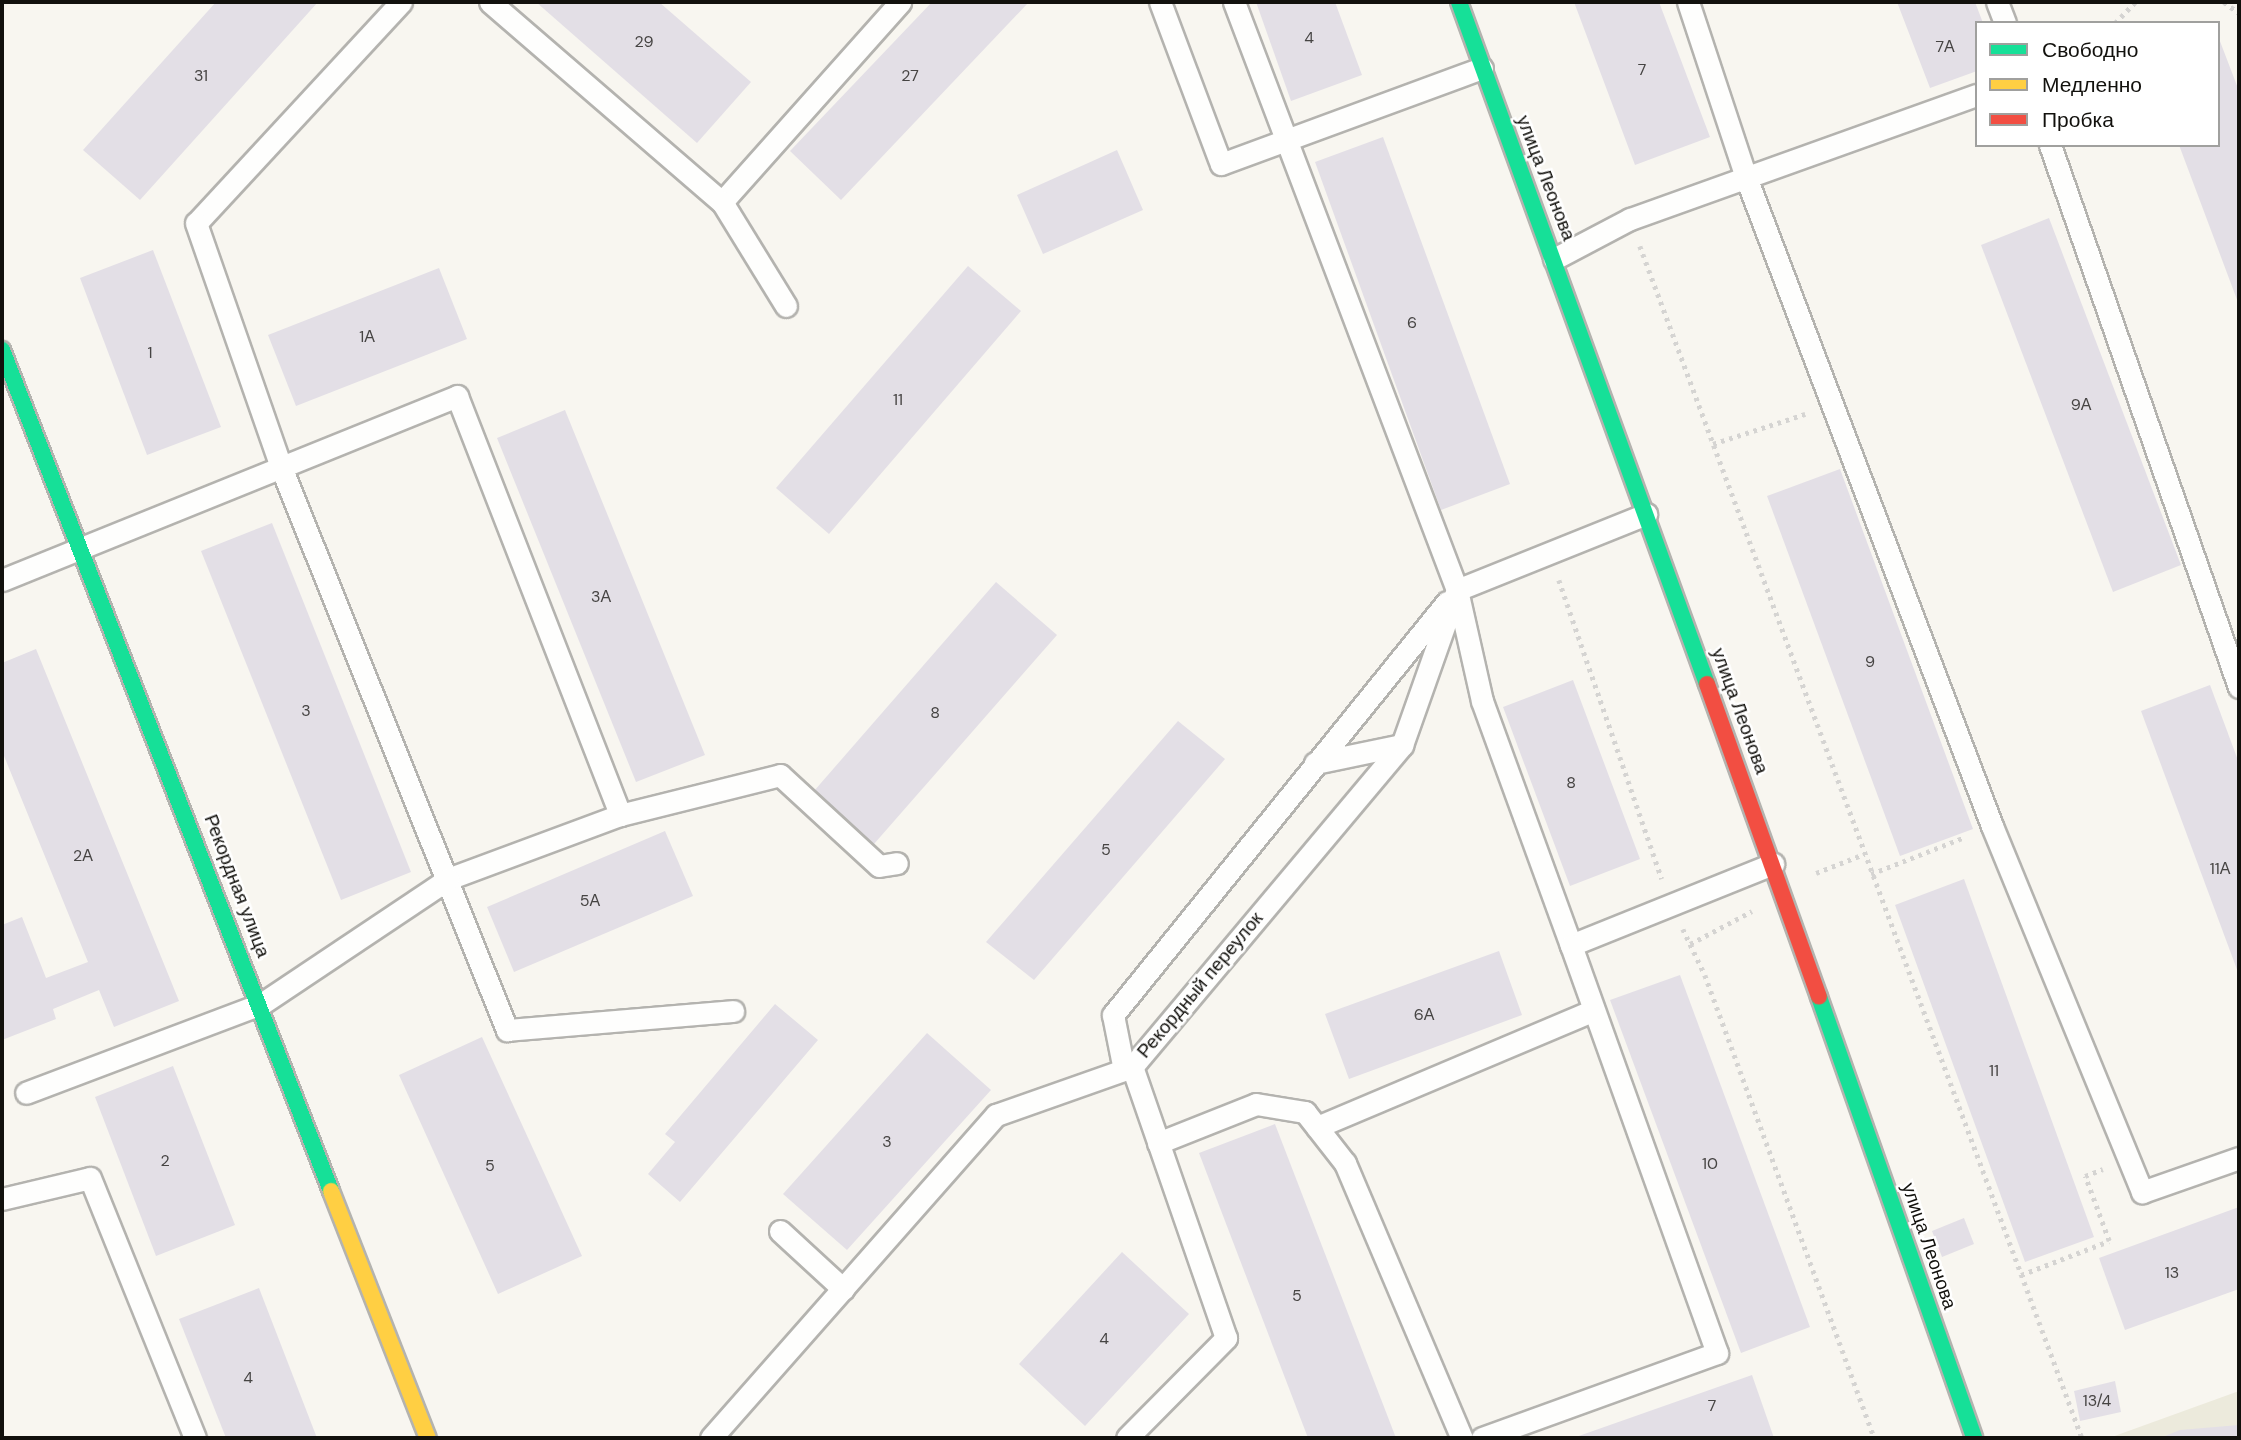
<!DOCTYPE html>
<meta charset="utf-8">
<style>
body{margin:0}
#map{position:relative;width:2241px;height:1440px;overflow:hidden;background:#f8f6f0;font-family:"DM Sans",sans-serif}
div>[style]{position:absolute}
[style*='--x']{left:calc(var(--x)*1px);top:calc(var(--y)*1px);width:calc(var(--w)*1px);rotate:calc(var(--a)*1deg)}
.built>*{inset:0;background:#eceadc}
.building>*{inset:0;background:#e3dfe6}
.path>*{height:4.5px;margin-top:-2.25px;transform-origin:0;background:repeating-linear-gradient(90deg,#d5d4d2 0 3.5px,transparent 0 8.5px)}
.roads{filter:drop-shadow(2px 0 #b4b3af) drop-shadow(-2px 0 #b4b3af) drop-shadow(0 2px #b4b3af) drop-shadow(0 -2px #b4b3af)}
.lane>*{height:21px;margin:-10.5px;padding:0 10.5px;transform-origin:10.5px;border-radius:10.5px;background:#fefefd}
.fast>*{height:16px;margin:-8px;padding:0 8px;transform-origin:8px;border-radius:8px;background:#16e098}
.slow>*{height:16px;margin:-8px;padding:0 8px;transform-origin:8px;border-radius:8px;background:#ffcf43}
.jam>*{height:16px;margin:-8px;padding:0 8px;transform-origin:8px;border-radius:8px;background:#f24e42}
span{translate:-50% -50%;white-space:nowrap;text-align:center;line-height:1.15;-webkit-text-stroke:5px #fff;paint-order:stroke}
.number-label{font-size:16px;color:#464443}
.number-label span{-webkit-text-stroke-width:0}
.street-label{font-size:19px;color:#12110d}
.frame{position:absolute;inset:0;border:4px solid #12110d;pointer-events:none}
.legend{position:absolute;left:1975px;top:21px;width:245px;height:126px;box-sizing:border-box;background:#fff;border:2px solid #a0a09e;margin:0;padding:9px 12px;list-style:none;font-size:21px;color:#12110d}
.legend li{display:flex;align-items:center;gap:14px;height:35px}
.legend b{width:35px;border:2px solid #a0a09e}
</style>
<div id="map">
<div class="built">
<div style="clip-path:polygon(2239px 1391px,2239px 1438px,2109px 1438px)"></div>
</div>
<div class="building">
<div style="clip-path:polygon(216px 2px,318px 2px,140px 200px,83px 150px)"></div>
<div style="clip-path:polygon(536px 2px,659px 2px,751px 82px,697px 143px)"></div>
<div style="clip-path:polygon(932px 2px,1029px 2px,841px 200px,790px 151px)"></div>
<div style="clip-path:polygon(1256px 2px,1335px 2px,1362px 75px,1291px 101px)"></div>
<div style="clip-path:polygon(1574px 2px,1659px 2px,1710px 137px,1635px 165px)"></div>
<div style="clip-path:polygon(1897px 2px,1975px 2px,1983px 23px,1977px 23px,1977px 71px,1930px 88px)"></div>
<div style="clip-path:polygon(2218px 36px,2239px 91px,2239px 305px,2179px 145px,2218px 145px)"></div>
<div style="clip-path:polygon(1383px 137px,1510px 484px,1441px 510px,1315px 162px)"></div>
<div style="clip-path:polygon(1117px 150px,1143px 210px,1043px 254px,1017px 195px)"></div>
<div style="clip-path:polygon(2049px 218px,2181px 565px,2113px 592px,1981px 245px)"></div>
<div style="clip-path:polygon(153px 250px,221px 427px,147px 455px,80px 278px)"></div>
<div style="clip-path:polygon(968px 266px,1021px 311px,829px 534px,776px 488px)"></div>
<div style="clip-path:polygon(439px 268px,467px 339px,296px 406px,268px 335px)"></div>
<div style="clip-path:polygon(565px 410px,705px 755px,636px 782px,497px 438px)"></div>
<div style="clip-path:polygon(1840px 469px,1973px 829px,1900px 856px,1767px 496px)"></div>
<div style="clip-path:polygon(272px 523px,411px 872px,341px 900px,201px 551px)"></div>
<div style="clip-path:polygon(996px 582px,1057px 635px,874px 844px,814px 791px)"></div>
<div style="clip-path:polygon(36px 649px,179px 1001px,114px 1027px,99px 990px,53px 1009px,56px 1019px,2px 1040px,2px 925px,22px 917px,46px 978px,88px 962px,2px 751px,2px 663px)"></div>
<div style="clip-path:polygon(1573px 680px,1640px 859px,1570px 886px,1503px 707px)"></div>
<div style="clip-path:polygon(2210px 685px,2239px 763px,2239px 975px,2141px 711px)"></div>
<div style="clip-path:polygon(1178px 721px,1225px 759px,1034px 980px,986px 942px)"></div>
<div style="clip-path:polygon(665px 831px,693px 896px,514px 972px,487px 907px)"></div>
<div style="clip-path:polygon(1964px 879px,2094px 1237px,2025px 1262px,1895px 905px)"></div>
<div style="clip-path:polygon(1499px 951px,1522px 1015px,1349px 1079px,1325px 1014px)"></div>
<div style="clip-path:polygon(1680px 975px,1810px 1327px,1741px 1353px,1610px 1000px)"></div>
<div style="clip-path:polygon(775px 1004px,818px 1040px,680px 1202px,648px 1174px,675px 1142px,665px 1134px)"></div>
<div style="clip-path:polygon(927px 1033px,991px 1090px,847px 1250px,783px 1194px)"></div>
<div style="clip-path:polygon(482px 1037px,582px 1256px,498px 1294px,399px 1075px)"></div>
<div style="clip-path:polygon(173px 1066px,235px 1225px,156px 1256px,95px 1097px)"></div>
<div style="clip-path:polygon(1275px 1124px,1396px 1438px,1308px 1438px,1199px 1153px)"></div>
<div style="clip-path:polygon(2239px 1207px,2239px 1289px,2125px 1330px,2099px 1258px)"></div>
<div style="clip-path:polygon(1964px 1218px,1974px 1244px,1942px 1257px,1932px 1231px)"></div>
<div style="clip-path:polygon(1122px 1252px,1189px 1314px,1085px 1426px,1019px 1364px)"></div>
<div style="clip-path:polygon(259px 1288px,317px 1438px,226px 1438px,179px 1319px)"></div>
<div style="clip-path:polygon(1752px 1375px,1774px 1438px,1573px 1438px)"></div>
<div style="clip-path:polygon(2115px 1381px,2121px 1412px,2080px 1421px,2074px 1391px)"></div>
<div style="clip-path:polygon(2239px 1425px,2239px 1438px,2160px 1438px,2180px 1430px)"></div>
</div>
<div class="path">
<div style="--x:2224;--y:2;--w:19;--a:36"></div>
<div style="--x:2115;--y:23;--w:29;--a:-46"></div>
<div style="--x:1640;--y:246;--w:1271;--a:69.65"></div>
<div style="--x:1713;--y:444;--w:97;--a:-18.1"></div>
<div style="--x:1559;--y:580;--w:316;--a:71"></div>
<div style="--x:1816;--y:873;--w:52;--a:-21.6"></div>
<div style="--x:1871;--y:874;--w:101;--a:-21.5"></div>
<div style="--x:1683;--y:929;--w:51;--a:64.4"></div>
<div style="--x:1705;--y:975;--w:493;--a:69.9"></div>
<div style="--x:1690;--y:944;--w:70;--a:-28"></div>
<div style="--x:2021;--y:1275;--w:94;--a:-21.1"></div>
<div style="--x:2109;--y:1241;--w:69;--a:-110.3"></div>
<div style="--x:2085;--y:1176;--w:19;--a:-21"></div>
</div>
<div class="roads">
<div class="lane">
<div style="--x:401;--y:2;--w:301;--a:132.8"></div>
<div style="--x:196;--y:223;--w:258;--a:70.8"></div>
<div style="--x:281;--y:467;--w:607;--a:68.13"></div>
<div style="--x:507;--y:1030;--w:227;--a:-4.8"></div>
<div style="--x:490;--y:2;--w:306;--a:40.8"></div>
<div style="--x:722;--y:202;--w:268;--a:-48.3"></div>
<div style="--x:1160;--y:2;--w:173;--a:69.4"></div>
<div style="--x:1221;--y:164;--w:278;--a:-20.2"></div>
<div style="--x:1234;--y:2;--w:629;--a:69.23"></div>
<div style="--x:1457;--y:590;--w:114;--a:77.3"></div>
<div style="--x:1482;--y:701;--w:260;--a:70"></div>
<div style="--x:1571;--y:945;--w:218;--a:-21.9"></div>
<div style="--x:1688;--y:2;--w:188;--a:71.7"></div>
<div style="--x:1747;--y:180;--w:691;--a:69.23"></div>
<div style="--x:1992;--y:826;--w:396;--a:67.7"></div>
<div style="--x:2142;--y:1192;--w:103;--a:-19.3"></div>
<div style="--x:1997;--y:2;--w:22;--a:69"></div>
<div style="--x:2050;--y:145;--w:574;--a:70.78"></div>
<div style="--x:722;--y:202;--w:122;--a:58.4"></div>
<div style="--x:1554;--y:259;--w:86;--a:-27.8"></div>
<div style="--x:1630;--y:219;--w:368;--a:-19.7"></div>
<div style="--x:2;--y:580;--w:491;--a:-22"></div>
<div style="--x:457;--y:396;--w:450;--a:68.7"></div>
<div style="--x:620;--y:815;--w:184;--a:159.6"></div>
<div style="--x:448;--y:879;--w:225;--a:146.2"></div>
<div style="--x:261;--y:1004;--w:251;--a:159.3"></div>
<div style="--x:1315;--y:763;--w:89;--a:-11.7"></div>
<div style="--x:620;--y:815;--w:165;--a:-14"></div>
<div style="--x:780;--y:775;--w:134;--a:42.6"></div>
<div style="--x:879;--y:866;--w:18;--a:-9"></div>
<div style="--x:1124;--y:1070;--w:56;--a:-101.3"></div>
<div style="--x:1113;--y:1015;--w:531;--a:-51.04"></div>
<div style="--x:1317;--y:1127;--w:298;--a:-22.9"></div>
<div style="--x:1158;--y:1143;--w:105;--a:-21.7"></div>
<div style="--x:1256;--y:1104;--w:50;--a:9.3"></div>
<div style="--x:1305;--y:1112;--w:65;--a:51.9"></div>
<div style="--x:1345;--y:1163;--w:299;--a:67"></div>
<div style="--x:2;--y:1199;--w:90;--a:-13.4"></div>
<div style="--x:90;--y:1178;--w:280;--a:68"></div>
<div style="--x:780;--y:1231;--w:86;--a:42.6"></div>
<div style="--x:711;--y:1438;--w:431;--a:-48.6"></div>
<div style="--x:996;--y:1115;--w:144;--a:-19.4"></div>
<div style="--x:1132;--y:1067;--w:420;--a:-50"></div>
<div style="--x:1402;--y:745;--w:164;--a:-70.5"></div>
<div style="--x:1457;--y:590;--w:204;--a:-21.9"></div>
<div style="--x:1127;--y:1438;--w:141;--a:-45.3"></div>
<div style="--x:1226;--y:1338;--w:287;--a:-109.1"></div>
<div style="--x:1482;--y:1438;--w:250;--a:-19.9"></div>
<div style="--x:1717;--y:1353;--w:433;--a:-109.7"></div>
</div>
<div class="fast">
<div style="--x:1459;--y:2;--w:726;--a:70.02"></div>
<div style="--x:2;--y:350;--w:903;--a:68.63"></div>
<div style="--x:1819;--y:997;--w:467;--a:70.6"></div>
</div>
<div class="slow">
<div style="--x:331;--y:1191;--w:265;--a:68.6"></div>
</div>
<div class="jam">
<div style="--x:1707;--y:684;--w:332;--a:70.3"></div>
</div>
</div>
<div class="number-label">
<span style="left:1309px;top:38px">4</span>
<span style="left:644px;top:42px">29</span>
<span style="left:1945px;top:47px">7А</span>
<span style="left:1642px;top:70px">7</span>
<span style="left:201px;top:76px">31</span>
<span style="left:910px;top:76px">27</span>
<span style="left:1412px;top:323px">6</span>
<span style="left:367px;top:337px">1А</span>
<span style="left:150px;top:353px">1</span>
<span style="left:898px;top:400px">11</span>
<span style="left:2081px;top:405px">9А</span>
<span style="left:601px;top:597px">3А</span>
<span style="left:1870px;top:662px">9</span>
<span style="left:306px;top:711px">3</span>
<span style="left:935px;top:713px">8</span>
<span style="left:1571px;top:783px">8</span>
<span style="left:1106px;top:850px">5</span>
<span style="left:83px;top:856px">2А</span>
<span style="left:2220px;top:869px">11А</span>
<span style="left:590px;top:901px">5А</span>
<span style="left:1424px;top:1015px">6А</span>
<span style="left:1994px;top:1071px">11</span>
<span style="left:887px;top:1142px">3</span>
<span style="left:165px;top:1161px">2</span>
<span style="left:1710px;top:1164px">10</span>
<span style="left:490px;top:1166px">5</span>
<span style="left:2172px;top:1273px">13</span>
<span style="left:1297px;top:1296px">5</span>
<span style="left:1104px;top:1339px">4</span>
<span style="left:248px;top:1378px">4</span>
<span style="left:2097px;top:1401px">13/4</span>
<span style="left:1712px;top:1406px">7</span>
</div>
<div class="street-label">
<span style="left:1546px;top:178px;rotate:69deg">улица Леонова</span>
<span style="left:1740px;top:711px;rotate:70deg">улица Леонова</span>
<span style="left:237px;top:886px;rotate:69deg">Рекордная улица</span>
<span style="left:1200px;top:985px;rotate:-50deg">Рекордный переулок</span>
<span style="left:1929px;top:1246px;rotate:71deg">улица Леонова</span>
</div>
<div class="frame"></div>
<ul class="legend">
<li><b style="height:9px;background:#16e098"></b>Свободно</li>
<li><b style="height:9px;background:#ffcf43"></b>Медленно</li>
<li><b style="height:9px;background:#f24e42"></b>Пробка</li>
</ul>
</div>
